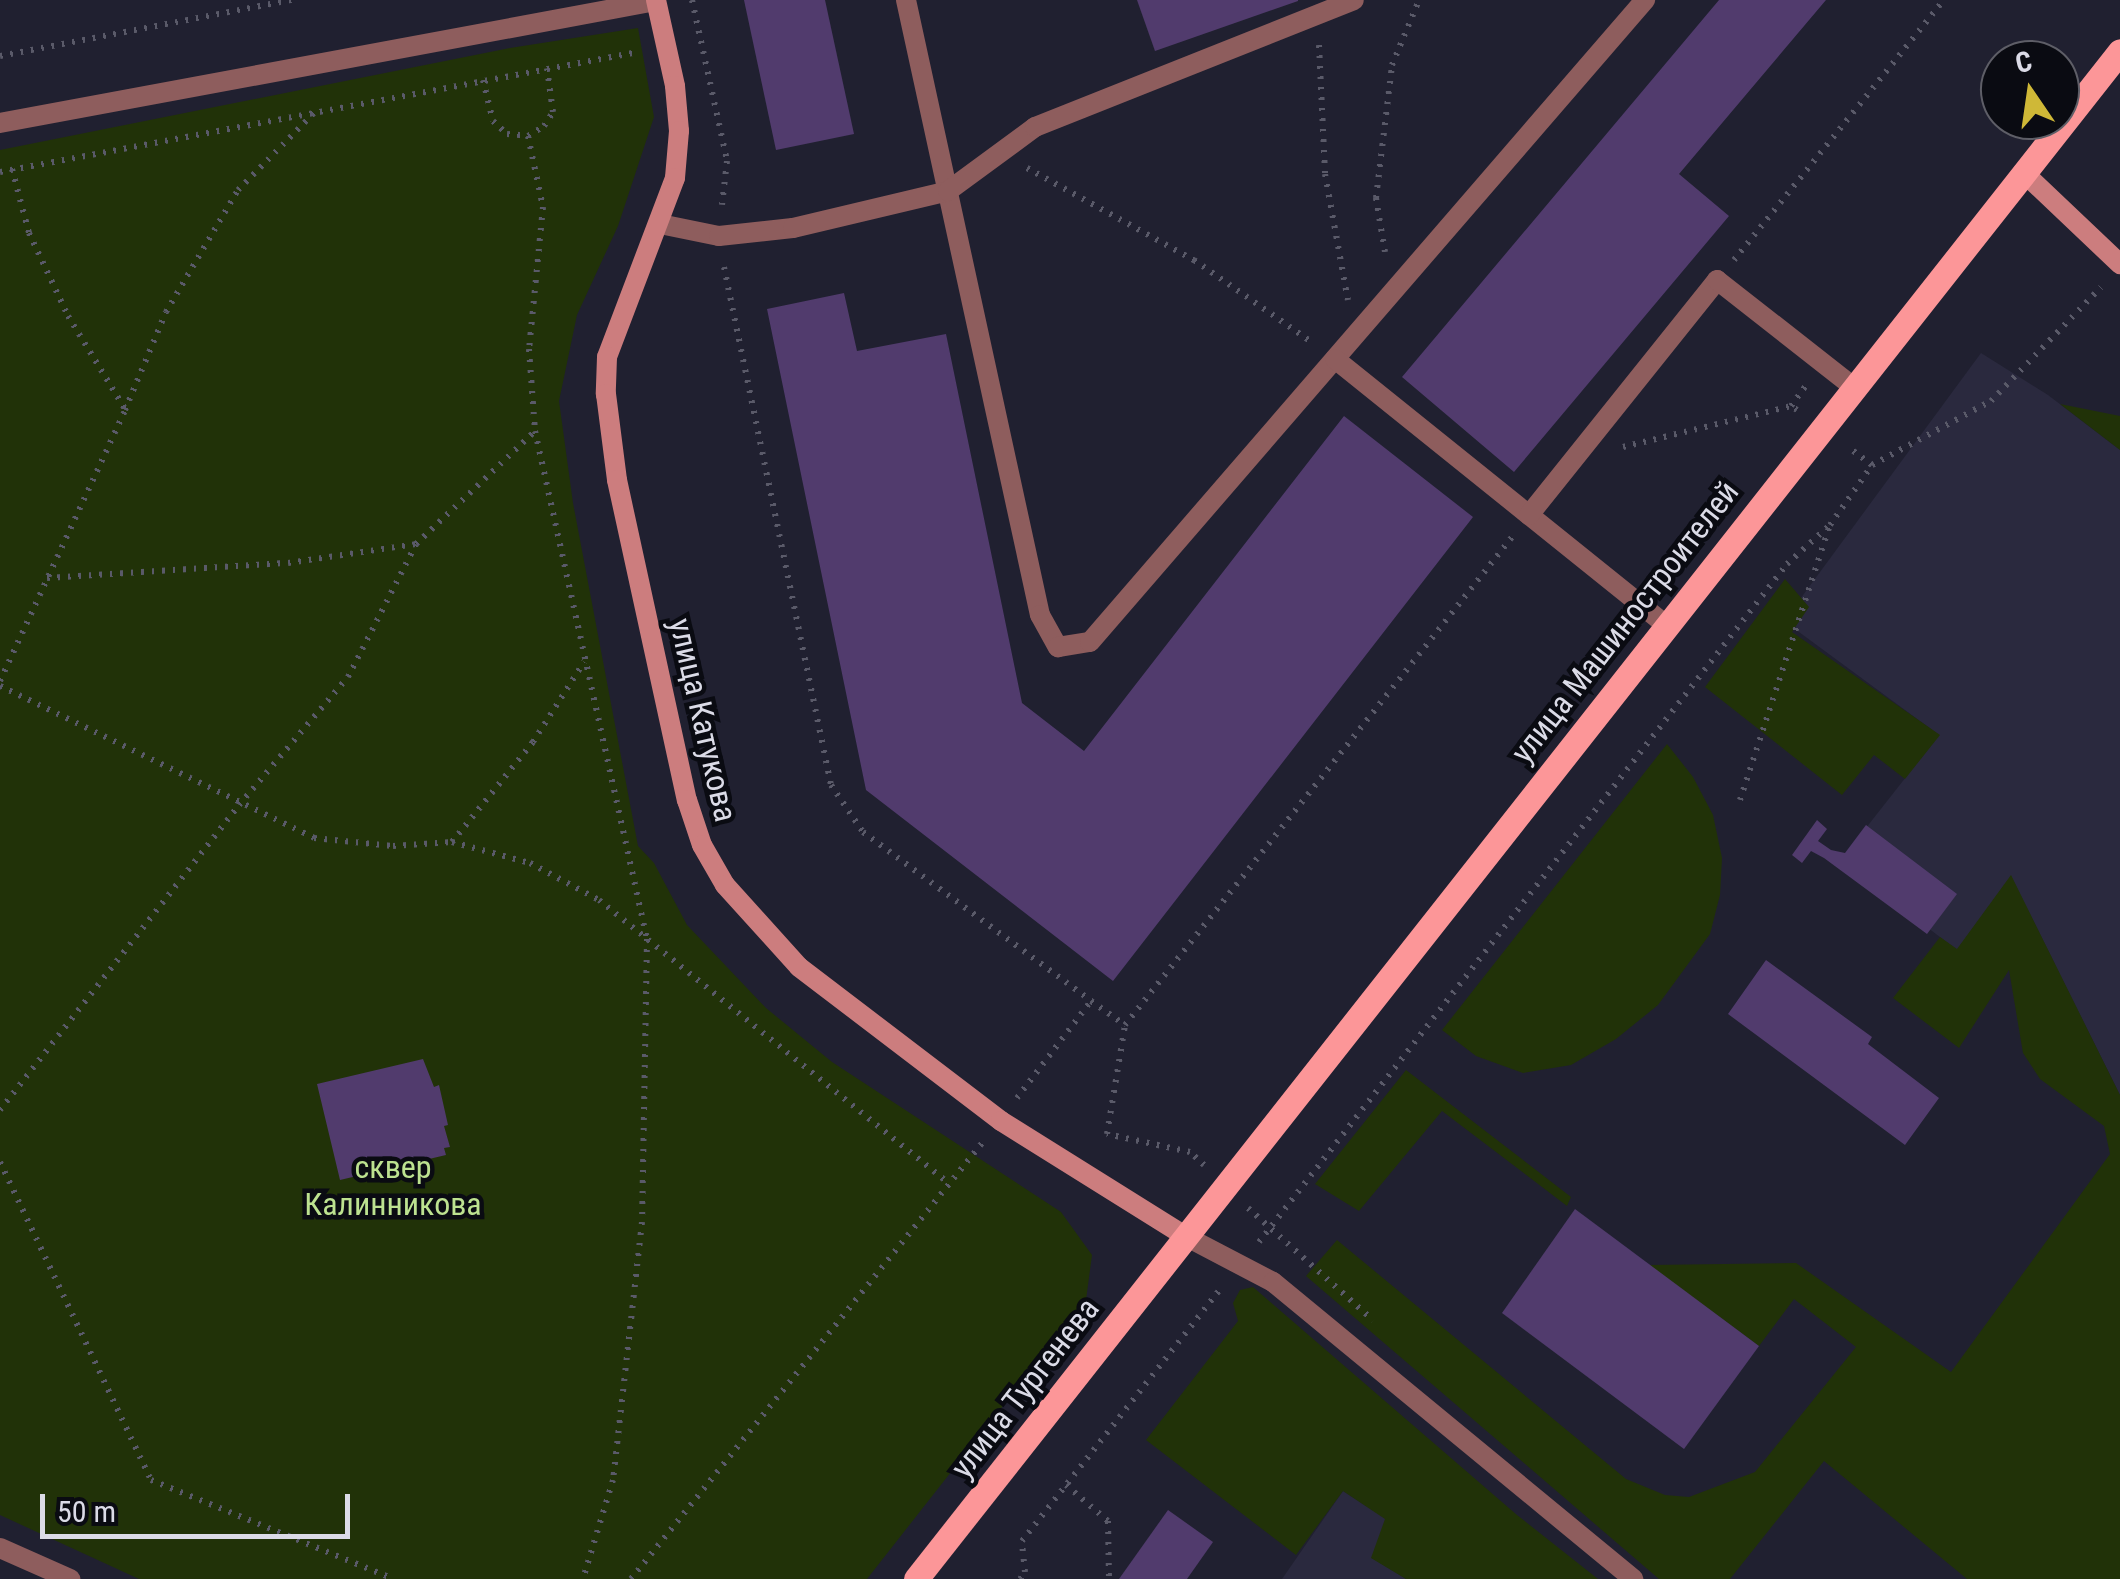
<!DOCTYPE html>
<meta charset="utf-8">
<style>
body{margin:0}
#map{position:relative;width:2120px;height:1579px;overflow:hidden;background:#202030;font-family:"Roboto Condensed",sans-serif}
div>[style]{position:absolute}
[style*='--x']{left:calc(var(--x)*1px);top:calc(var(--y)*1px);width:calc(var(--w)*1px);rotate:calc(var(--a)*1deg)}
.built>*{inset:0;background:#2a293e}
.green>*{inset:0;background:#213208}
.building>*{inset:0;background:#513b6d}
.path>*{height:6px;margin-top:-3px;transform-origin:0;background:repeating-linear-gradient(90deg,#5a5a69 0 2.5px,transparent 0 10.5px)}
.lane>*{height:20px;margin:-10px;padding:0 10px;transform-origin:10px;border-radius:10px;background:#8e5d5d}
.street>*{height:20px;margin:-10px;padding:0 10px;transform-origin:10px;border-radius:10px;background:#8e5d5d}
.secondary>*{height:20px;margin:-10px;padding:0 10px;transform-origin:10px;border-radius:10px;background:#cc7d7e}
.primary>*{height:25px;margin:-12.5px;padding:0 12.5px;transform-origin:12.5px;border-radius:12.5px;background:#fc9698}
span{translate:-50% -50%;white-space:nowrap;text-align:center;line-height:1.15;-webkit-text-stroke:9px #0a0b12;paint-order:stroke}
.street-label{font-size:32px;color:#dbdbe7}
.park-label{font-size:32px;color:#bde290}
.north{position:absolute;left:1980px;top:40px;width:100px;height:100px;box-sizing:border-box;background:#0a0b12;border:2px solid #5e5e67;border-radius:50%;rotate:347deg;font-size:28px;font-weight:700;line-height:40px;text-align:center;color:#dbdbe7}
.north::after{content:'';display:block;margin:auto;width:35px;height:45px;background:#cfb837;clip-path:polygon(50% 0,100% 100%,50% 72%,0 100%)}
.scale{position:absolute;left:40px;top:1494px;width:310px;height:45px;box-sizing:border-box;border:5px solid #dbdbe7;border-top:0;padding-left:12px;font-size:30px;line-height:35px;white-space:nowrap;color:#dbdbe7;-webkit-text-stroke:8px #0a0b12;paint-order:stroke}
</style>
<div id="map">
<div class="built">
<div style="clip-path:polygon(1981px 353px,2048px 395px,2120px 450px,2120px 1095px,2011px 876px,1957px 950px,1840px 861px,1939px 735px,1784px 621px)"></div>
<div style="clip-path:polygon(1343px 1491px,1386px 1519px,1372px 1558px,1406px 1579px,1282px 1579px)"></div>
</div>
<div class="green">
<div style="clip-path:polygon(638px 28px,654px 117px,618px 226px,577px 315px,559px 401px,573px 503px,638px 846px,654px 863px,687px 925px,766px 1008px,832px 1062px,1061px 1212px,1092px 1255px,1086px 1300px,867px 1579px,139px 1579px,0 1515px,0 150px,510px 48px)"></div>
<div style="clip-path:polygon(2060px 404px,2120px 416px,2120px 450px)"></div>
<div style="clip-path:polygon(1785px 579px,1809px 607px,1792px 632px,1940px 735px,1905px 779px,1874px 755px,1842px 795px,1705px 687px)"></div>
<div style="clip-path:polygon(1667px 744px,1693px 777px,1713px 815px,1722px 858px,1720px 895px,1710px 934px,1658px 1005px,1616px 1039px,1571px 1065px,1523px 1073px,1476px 1056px,1442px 1030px)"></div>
<div style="clip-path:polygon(2011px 875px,2120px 1095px,2120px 1579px,1967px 1579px,1824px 1461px,1730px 1579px,1659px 1579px,1306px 1276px,1337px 1240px,1626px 1479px,1665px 1495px,1689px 1497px,1755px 1472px,1856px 1347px,1794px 1299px,1759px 1346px,1649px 1265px,1796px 1263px,1951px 1372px,2110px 1154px,2104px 1126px,2040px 1079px,2023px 1053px,2009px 970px,1959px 1048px,1893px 998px,1940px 937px,1957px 949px)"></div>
<div style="clip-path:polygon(1406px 1070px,1571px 1197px,1567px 1206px,1442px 1111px,1359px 1211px,1315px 1184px)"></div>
<div style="clip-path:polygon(1253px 1287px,1517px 1515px,1598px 1579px,1406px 1579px,1371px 1558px,1385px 1519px,1343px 1491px,1296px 1555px,1146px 1440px,1238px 1321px,1233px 1303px,1240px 1290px)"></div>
</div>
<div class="building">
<div style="clip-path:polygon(744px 0,825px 0,854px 134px,776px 150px)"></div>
<div style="clip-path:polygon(1137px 0,1298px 0,1298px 1px,1155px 51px)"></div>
<div style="clip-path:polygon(1719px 0,1826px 0,1679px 174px,1729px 216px,1514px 472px,1402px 377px)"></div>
<div style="clip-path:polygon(844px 293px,857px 351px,946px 334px,1022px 703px,1084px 751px,1344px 416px,1473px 517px,1113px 981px,866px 790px,767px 309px)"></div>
<div style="clip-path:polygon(1817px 820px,1827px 829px,1818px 841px,1831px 850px,1845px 853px,1866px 825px,1957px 894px,1927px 934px,1824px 858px,1811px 851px,1802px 863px,1792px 855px)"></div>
<div style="clip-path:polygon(1766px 960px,1872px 1037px,1868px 1044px,1939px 1098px,1905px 1145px,1728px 1014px)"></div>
<div style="clip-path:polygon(423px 1059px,434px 1087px,439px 1085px,448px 1125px,444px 1126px,450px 1147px,444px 1148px,446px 1155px,340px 1180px,317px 1084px)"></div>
<div style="clip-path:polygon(1575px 1209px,1759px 1346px,1684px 1449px,1502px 1313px)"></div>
<div style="clip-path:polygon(1168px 1510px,1213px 1542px,1187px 1579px,1119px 1579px)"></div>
</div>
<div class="path">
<div style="--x:692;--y:0;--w:165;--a:77.7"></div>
<div style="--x:727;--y:161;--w:44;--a:96.5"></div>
<div style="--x:1319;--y:45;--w:129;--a:87.3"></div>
<div style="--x:1325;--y:174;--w:128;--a:79.7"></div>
<div style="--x:0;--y:56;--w:297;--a:-10.9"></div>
<div style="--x:483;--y:80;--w:42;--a:76.3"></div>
<div style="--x:493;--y:121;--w:19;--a:43"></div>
<div style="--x:507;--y:134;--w:21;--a:5"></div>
<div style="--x:528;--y:136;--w:19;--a:-32"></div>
<div style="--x:544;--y:126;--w:17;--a:-57"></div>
<div style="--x:553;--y:112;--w:44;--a:-97.8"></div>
<div style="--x:528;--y:136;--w:73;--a:78.1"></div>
<div style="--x:543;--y:207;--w:143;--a:95.6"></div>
<div style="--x:529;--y:349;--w:82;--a:85.8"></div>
<div style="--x:535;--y:431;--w:520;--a:77.57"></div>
<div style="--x:647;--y:939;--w:283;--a:91"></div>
<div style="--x:642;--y:1222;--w:260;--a:96.4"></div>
<div style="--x:613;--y:1480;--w:103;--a:106.9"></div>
<div style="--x:1027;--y:168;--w:191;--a:28.9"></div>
<div style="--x:1194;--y:260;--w:141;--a:34.9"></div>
<div style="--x:12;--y:169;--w:66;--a:75.1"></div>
<div style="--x:29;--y:233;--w:92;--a:64.8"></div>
<div style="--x:68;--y:316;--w:109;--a:58.5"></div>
<div style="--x:0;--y:172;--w:649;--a:-10.65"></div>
<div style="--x:1385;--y:252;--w:55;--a:-99.5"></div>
<div style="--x:1376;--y:198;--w:134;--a:-83.1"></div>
<div style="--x:1392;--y:65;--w:70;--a:-67.4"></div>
<div style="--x:1734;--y:260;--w:334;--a:-51.1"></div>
<div style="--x:724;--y:267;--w:529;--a:78.33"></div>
<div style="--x:831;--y:785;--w:57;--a:55.8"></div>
<div style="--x:863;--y:832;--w:284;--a:36.5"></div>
<div style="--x:1797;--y:410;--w:7;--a:-146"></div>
<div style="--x:1791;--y:406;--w:26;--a:-54"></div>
<div style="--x:1623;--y:447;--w:173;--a:-13.7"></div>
<div style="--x:1872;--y:465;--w:135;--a:-28.3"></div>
<div style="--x:1991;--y:401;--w:158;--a:-46"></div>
<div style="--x:47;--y:578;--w:241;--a:-3.6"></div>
<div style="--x:288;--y:563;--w:129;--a:-8.4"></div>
<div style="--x:416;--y:544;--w:164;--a:-43.5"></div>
<div style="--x:0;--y:681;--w:298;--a:-65.2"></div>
<div style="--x:125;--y:410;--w:106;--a:-67.3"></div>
<div style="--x:166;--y:312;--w:142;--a:-59.5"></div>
<div style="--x:238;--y:190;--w:112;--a:-45.4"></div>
<div style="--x:0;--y:686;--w:349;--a:25.8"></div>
<div style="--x:314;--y:838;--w:79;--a:5.8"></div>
<div style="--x:393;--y:846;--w:59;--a:-3.9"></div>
<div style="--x:452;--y:842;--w:81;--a:15.1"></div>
<div style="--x:530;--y:863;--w:78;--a:28.2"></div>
<div style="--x:599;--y:900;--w:449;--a:39"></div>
<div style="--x:1740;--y:800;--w:289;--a:-71.9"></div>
<div style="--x:1830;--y:525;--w:73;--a:-55"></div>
<div style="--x:1872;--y:465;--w:31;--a:-143"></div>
<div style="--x:452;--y:842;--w:129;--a:-51"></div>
<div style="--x:533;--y:742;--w:95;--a:-57.5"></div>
<div style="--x:1017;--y:1098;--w:122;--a:-52.7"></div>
<div style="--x:1091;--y:1001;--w:42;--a:35.2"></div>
<div style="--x:0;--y:1110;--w:387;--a:-51.9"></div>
<div style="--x:239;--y:805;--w:168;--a:-49.6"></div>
<div style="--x:348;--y:677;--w:149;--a:-62.9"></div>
<div style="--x:0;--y:1162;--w:352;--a:64.6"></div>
<div style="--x:151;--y:1480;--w:261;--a:22.2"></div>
<div style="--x:1204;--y:1165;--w:19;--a:-137"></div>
<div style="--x:1190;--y:1152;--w:85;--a:-167.8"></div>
<div style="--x:1107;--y:1134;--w:110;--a:-80.6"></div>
<div style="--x:1125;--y:1025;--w:623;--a:-51.58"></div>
<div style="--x:1248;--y:1208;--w:168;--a:41.9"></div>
<div style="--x:1259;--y:1242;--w:859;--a:-52.09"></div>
<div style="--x:1787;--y:564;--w:58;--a:-42.2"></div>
<div style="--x:1066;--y:1485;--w:55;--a:40.6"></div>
<div style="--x:1108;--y:1521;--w:58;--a:89"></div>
<div style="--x:631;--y:1579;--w:560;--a:-51.16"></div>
<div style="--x:1020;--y:1579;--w:9;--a:-54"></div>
<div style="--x:1025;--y:1572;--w:31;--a:-96"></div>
<div style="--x:1022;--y:1541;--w:323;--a:-51.8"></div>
</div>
<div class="lane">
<div style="--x:906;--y:0;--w:629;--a:77.71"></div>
<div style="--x:1040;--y:615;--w:37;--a:61"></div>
<div style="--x:1058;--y:647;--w:32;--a:-9"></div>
<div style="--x:1090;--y:642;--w:849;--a:-49.16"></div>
<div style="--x:660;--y:224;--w:60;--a:11.5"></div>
<div style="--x:719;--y:236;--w:74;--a:-6.2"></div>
<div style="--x:793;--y:228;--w:159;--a:-13.4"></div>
<div style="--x:948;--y:191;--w:108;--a:-36.3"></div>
<div style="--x:1035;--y:127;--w:343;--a:-21.7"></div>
<div style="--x:1335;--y:359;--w:423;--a:38.8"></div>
<div style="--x:1529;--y:515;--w:301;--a:-51.3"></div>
<div style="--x:1717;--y:280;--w:172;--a:38.1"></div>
<div style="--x:1185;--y:1236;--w:99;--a:27.6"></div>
<div style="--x:1273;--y:1282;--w:467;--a:39.5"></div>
</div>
<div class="street">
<div style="--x:0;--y:123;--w:667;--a:-10.54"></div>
<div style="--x:0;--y:1548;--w:77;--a:23.9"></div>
</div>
<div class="secondary">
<div style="--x:656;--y:0;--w:88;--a:77.5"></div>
<div style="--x:675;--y:86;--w:45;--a:84.9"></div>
<div style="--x:679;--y:131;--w:47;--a:94.9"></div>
<div style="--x:675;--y:178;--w:191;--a:110.8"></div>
<div style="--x:607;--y:357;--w:37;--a:92"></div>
<div style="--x:606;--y:394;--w:87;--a:82.7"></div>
<div style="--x:617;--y:480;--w:328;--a:77.7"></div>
<div style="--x:687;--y:800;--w:47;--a:71.6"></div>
<div style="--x:702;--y:845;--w:46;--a:60.1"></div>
<div style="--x:725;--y:885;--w:110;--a:47.9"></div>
<div style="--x:799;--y:967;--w:254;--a:37.3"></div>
<div style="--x:1001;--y:1121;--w:217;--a:32"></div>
<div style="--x:2023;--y:172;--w:134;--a:43.5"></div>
</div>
<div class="primary">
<div style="--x:916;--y:1579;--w:1945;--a:-51.76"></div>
</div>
<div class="street-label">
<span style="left:1625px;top:622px;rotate:-52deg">улица Машиностроителей</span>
<span style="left:703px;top:720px;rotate:77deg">улица Катукова</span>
<span style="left:1025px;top:1388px;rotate:-52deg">улица Тургенева</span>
</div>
<div class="park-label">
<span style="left:393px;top:1186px">сквер<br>Калинникова</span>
</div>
<div class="north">С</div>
<div class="scale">50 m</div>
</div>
